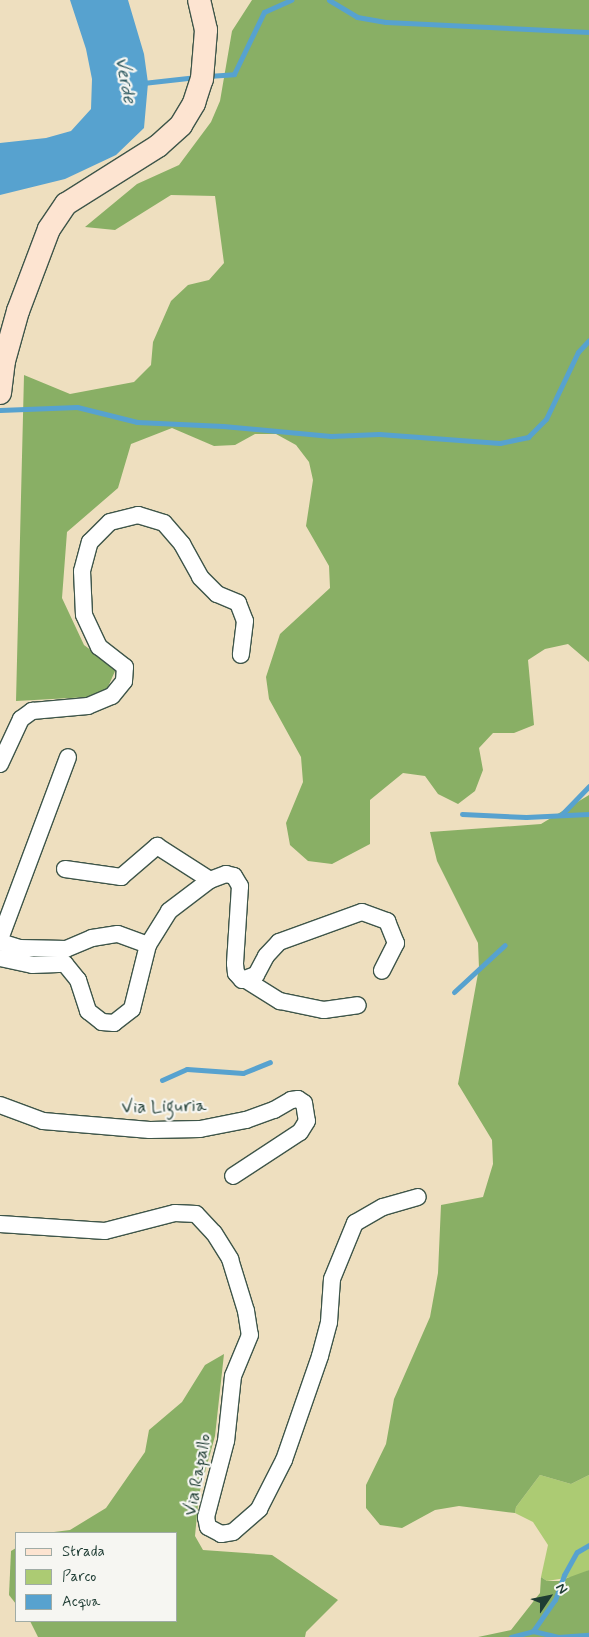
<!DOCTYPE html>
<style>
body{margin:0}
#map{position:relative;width:589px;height:1637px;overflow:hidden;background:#eedfbf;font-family:Mynerve,sans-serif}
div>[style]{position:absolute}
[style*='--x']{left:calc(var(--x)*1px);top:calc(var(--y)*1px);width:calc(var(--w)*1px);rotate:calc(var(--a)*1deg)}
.green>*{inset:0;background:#accb73}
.forest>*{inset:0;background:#89af65}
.water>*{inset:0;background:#57a2cf}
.stream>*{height:5px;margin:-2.5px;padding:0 2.5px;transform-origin:2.5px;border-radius:2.5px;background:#57a2cf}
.roads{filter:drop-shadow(1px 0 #3e5549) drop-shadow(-1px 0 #3e5549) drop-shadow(0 1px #3e5549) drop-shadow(0 -1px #3e5549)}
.minor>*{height:16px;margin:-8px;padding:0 8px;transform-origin:8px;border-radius:8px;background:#fff}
.secondary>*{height:22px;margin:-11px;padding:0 11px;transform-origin:11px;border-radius:11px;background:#fde4d1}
span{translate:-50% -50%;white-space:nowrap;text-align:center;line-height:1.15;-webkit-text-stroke:4.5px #f6f6f2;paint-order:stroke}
.street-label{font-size:18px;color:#1f3d34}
.water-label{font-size:19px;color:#305b62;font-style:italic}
.legend{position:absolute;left:15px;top:1532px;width:162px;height:90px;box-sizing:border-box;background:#f6f6f2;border:1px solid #a0aca6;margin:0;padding:6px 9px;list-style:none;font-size:15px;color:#1f3d34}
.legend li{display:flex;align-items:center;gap:10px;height:25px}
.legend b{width:25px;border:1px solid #a0aca6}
.north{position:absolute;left:524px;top:1572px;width:50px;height:50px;-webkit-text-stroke:4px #f6f6f2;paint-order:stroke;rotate:56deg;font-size:14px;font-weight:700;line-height:20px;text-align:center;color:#1f3d34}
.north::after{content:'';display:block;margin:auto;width:18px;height:22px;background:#1f3d34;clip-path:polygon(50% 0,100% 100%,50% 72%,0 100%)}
</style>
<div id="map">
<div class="green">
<div style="clip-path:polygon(540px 1475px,571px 1484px,589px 1475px,589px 1570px,578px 1576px,547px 1581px,541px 1577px,548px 1545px,533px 1522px,515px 1513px,516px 1507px)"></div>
</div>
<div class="forest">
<div style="clip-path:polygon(252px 0,589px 0,589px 662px,568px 644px,545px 649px,528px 660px,534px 725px,514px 733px,493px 733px,479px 748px,483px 770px,475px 791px,458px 804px,438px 794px,425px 776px,403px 773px,370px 800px,370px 844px,332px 864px,308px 861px,290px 845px,286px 823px,303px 782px,301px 757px,269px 699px,266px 677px,280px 634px,330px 588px,329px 566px,306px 526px,313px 480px,309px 462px,296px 445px,276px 434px,255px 434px,235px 445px,214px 446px,172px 428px,131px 444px,118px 488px,67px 532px,62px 598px,84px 645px,116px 669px,107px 689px,89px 697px,16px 701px,24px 375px,70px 394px,134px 382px,151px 365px,153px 342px,171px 301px,188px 285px,209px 280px,224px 263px,215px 196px,171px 195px,115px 230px,85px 227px,137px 184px,179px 165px,211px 122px,220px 101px,232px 31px)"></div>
<div style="clip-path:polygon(589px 795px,589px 1475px,571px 1484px,540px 1475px,516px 1507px,515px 1513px,459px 1506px,435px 1510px,402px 1528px,380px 1525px,366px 1508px,366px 1485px,386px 1444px,394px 1399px,430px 1317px,438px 1273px,441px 1205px,483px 1197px,493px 1164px,492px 1140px,458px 1084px,479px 968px,478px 943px,437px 861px,430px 832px,541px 824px)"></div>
<div style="clip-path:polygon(224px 1354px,215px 1436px,199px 1494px,195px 1536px,203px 1550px,272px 1555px,338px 1600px,306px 1632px,305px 1637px,38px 1637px,30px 1621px,176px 1621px,176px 1533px,46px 1533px,70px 1530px,106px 1508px,145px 1452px,149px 1430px,182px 1402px,205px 1365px)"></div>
<div style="clip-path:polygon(16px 1548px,16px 1604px,9px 1595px,11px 1551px)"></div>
<div style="clip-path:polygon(589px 1570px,589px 1637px,478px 1637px,511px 1630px,540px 1593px,541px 1577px,547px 1581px,559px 1581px)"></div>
</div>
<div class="water">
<div style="clip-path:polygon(70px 0,128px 0,144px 54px,148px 83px,144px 128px,116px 155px,65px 179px,0 195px,0 143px,46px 138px,71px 131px,91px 109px,92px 79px,86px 49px)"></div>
</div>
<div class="stream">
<div style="--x:329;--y:0;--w:33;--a:31"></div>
<div style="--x:357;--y:17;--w:29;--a:10"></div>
<div style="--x:386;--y:22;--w:203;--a:2.8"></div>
<div style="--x:208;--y:76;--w:26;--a:-4"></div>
<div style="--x:234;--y:74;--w:69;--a:-64.2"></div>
<div style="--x:264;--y:12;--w:30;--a:-24"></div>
<div style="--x:143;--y:83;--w:54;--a:-6.3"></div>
<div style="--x:0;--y:410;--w:77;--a:-2.2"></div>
<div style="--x:77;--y:407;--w:62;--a:14"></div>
<div style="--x:137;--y:422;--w:86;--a:2.7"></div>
<div style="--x:223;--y:426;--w:108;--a:5.3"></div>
<div style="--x:331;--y:436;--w:48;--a:-2.4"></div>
<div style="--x:379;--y:434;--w:121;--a:4.3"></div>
<div style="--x:500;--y:443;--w:29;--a:-12"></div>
<div style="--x:528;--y:437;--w:25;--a:-45"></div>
<div style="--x:546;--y:419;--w:74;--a:-64.5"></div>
<div style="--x:578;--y:352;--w:16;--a:-47"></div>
<div style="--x:462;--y:814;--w:64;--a:2.7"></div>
<div style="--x:526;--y:817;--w:63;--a:-2.7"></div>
<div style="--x:562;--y:814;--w:39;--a:-46"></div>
<div style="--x:454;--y:992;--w:69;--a:-42.7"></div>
<div style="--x:162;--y:1080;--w:27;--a:-24"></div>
<div style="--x:187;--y:1069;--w:56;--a:4.1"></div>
<div style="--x:243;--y:1073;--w:29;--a:-22"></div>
<div style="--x:533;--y:1631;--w:38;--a:-55"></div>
<div style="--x:555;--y:1600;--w:27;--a:-70"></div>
<div style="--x:564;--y:1575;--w:26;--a:-61"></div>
<div style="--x:577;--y:1552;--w:14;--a:-30"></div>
<div style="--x:511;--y:1637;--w:23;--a:-15"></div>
<div style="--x:533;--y:1631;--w:26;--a:13"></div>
<div style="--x:558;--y:1637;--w:31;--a:-4"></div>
</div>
<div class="roads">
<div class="minor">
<div style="--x:0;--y:764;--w:50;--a:-65"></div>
<div style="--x:21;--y:719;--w:14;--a:-36"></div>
<div style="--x:32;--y:711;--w:56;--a:-5.1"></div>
<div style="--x:88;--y:706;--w:26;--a:-23"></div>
<div style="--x:112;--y:696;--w:19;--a:-51"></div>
<div style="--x:124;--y:681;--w:14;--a:-86"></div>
<div style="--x:125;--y:667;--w:33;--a:-142"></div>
<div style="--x:99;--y:647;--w:35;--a:-115"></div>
<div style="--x:84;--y:615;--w:44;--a:-92.6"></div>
<div style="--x:82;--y:571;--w:30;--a:-75"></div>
<div style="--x:90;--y:542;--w:28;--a:-45"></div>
<div style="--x:110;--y:522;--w:29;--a:-14"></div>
<div style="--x:138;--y:515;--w:27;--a:17"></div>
<div style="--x:164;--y:523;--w:28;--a:49"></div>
<div style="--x:182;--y:544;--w:38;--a:61"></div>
<div style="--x:200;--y:577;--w:24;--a:45"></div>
<div style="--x:217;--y:594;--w:23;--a:23"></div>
<div style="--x:238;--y:603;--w:19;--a:69"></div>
<div style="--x:245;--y:621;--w:34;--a:97"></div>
<div style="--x:65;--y:869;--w:57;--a:8.1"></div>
<div style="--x:121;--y:877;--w:48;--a:-40.7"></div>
<div style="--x:157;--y:846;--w:63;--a:32.7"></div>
<div style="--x:0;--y:939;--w:194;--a:-69.5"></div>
<div style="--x:0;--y:942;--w:21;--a:17"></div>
<div style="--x:20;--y:948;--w:46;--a:1.2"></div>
<div style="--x:66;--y:949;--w:28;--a:-23"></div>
<div style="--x:92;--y:938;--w:26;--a:-9"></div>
<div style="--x:118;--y:934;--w:32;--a:20"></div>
<div style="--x:0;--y:958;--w:33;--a:12"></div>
<div style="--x:32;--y:965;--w:33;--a:-2"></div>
<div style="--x:65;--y:964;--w:21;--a:51"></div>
<div style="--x:78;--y:980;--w:33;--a:72"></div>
<div style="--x:88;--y:1011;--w:18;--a:38"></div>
<div style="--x:102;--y:1022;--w:12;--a:5"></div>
<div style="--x:114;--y:1023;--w:23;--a:-38"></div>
<div style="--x:132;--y:1009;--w:66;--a:-76"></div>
<div style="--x:148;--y:945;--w:40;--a:-58"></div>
<div style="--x:169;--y:911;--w:51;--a:-37.1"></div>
<div style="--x:210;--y:880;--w:17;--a:-21"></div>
<div style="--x:226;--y:874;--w:8;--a:14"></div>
<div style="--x:234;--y:876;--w:12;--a:59"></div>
<div style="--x:240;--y:886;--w:78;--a:93.7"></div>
<div style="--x:235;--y:964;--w:9;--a:84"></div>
<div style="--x:236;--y:973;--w:9;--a:49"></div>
<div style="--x:242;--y:980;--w:15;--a:-20"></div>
<div style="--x:256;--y:975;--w:21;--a:-62"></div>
<div style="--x:266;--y:956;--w:19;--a:-47"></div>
<div style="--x:279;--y:942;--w:88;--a:-19.9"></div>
<div style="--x:362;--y:912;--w:27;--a:20"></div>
<div style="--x:387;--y:921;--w:24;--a:68"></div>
<div style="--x:396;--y:943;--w:31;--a:117"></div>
<div style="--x:246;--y:980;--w:40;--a:32"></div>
<div style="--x:280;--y:1001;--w:45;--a:11.6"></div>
<div style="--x:324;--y:1010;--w:34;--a:-8"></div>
<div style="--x:0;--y:1105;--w:46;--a:20.4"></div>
<div style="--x:43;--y:1121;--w:107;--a:4.8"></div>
<div style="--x:150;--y:1130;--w:50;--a:-1.1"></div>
<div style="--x:200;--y:1129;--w:47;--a:-11.1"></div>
<div style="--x:246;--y:1120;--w:30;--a:-20"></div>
<div style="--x:274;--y:1110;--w:20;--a:-30"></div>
<div style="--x:291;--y:1100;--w:7;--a:-8"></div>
<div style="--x:298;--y:1099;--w:7;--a:34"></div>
<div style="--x:304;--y:1103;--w:18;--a:81"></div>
<div style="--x:307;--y:1121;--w:13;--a:122"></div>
<div style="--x:300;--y:1132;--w:80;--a:146.7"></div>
<div style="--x:0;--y:1224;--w:105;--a:3.8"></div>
<div style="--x:105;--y:1231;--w:72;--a:-14.4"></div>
<div style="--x:175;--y:1213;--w:21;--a:3"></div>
<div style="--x:196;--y:1214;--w:26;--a:47"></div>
<div style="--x:214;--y:1233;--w:31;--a:58"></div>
<div style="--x:230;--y:1259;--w:54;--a:72.9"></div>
<div style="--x:246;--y:1311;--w:24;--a:81"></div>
<div style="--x:250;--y:1335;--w:44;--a:112.5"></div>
<div style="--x:233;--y:1376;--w:65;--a:96.1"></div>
<div style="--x:226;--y:1441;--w:79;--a:104.7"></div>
<div style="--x:206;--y:1517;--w:10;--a:79"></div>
<div style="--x:208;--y:1527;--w:15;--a:28"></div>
<div style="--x:221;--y:1534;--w:12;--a:-9"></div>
<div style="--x:233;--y:1532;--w:35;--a:-41"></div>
<div style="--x:259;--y:1509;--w:55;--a:-63"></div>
<div style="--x:284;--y:1460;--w:110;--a:-70.9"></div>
<div style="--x:320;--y:1356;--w:35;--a:-75"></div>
<div style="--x:329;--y:1322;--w:43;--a:-86"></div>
<div style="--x:332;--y:1279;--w:61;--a:-67.7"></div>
<div style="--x:355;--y:1223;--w:32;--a:-30"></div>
<div style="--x:383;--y:1207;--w:36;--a:-16"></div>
</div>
<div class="secondary">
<div style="--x:0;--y:393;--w:32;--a:-83"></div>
<div style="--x:4;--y:361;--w:52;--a:-74.4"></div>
<div style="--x:18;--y:311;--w:88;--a:-69.3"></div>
<div style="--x:49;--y:229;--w:30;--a:-56"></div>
<div style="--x:66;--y:204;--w:109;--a:-32.2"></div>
<div style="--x:158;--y:146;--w:31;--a:-42"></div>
<div style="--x:181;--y:125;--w:26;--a:-59"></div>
<div style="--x:194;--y:103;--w:25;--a:-72"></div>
<div style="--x:202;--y:79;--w:49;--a:-85.3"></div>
<div style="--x:206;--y:30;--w:31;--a:-103"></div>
</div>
</div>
<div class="street-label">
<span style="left:164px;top:1107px;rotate:-1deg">Via Liguria</span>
<span style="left:198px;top:1475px;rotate:-79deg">Via Rapallo</span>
</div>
<div class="water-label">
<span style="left:125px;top:80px;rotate:79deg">Verde</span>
</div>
<ul class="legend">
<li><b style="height:6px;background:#fde4d1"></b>Strada</li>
<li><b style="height:14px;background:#accb73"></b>Parco</li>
<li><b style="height:14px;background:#57a2cf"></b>Acqua</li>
</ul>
<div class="north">N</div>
</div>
